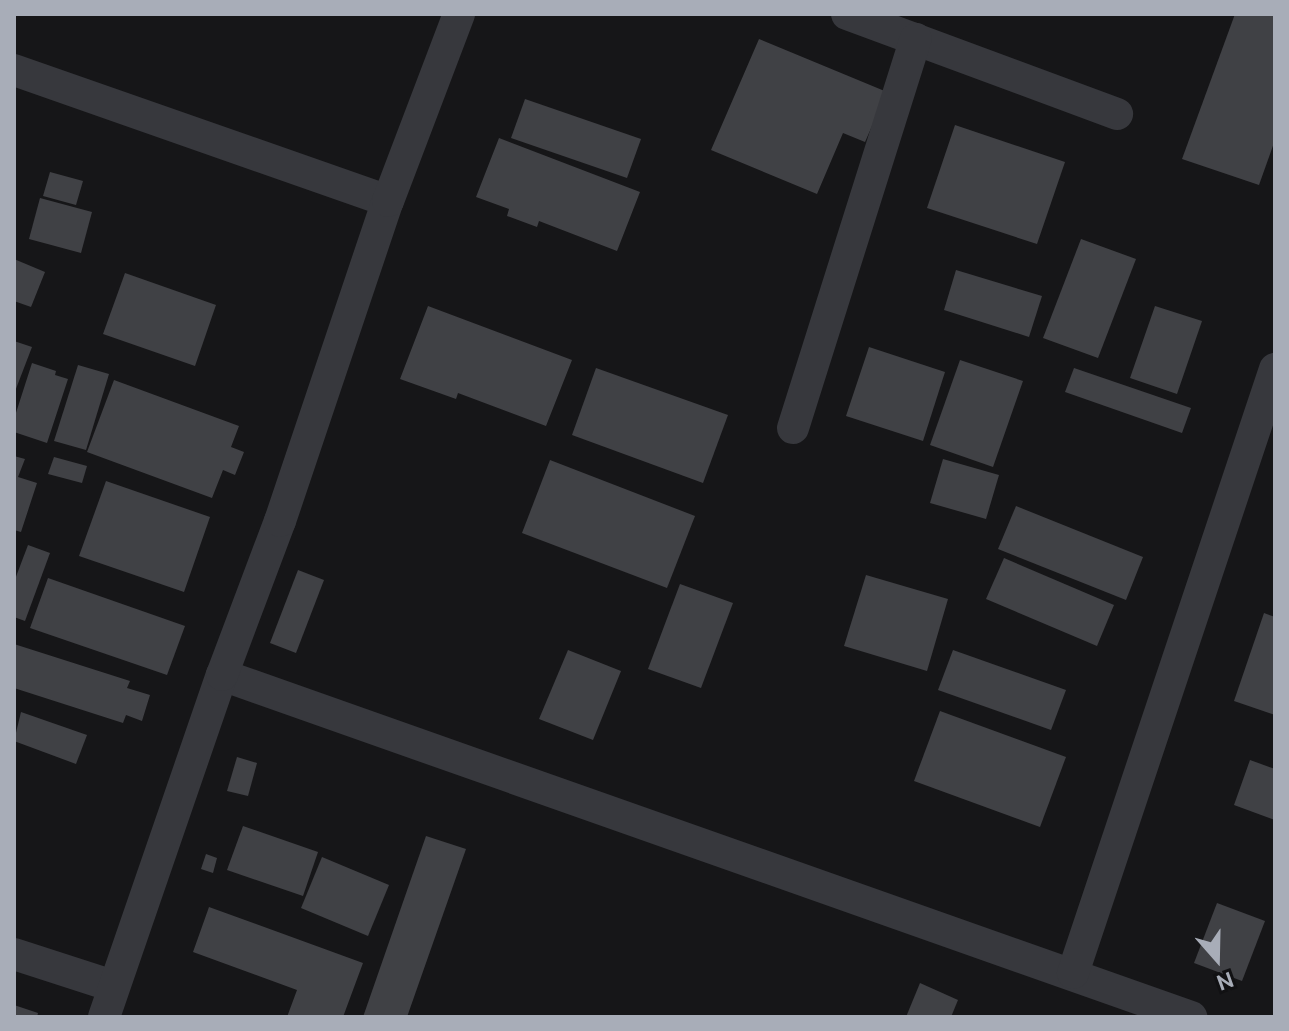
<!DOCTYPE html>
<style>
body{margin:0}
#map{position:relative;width:1289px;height:1031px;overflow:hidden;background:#161618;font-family:Ubuntu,sans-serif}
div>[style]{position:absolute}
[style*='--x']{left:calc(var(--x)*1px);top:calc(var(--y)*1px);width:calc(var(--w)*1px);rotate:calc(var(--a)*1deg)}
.building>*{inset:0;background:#404145}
.street>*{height:32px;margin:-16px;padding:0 16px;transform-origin:16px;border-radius:16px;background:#37383d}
span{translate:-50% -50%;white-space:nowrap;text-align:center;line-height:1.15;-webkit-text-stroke:8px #111113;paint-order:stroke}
.frame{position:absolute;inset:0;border:16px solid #a8adb8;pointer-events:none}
.north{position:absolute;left:1177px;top:919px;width:80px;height:80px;-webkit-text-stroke:6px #111113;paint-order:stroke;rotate:160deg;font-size:22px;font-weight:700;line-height:32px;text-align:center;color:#a8adb8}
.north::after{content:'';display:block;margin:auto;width:28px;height:36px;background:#a8adb8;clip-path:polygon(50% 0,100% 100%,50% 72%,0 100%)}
</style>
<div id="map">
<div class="building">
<div style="clip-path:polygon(1235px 14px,1275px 14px,1275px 140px,1259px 185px,1182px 159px)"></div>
<div style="clip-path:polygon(759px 39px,887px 92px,865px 142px,843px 133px,817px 194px,711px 150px)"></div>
<div style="clip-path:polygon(525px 99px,641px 139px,627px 178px,511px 138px)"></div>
<div style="clip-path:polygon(955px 125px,1065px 162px,1037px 244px,927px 208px)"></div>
<div style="clip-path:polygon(499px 138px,640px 192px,617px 251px,539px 221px,537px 227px,507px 216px,509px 209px,476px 197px)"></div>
<div style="clip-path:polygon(50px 172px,83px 181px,76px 205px,43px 196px)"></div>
<div style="clip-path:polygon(40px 198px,92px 212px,81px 253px,29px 239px)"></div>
<div style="clip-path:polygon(1081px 239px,1136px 259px,1098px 358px,1043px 338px)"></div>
<div style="clip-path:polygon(14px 259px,45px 272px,31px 307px,14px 301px)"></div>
<div style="clip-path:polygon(956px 270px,1042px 296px,1029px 337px,944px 310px)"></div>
<div style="clip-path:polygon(125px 273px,216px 305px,195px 366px,103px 334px)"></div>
<div style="clip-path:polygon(428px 306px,572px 360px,546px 426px,458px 393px,456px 399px,400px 379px)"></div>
<div style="clip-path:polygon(1155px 306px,1202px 321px,1177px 394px,1130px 378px)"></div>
<div style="clip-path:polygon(14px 341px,32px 347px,14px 394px)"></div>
<div style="clip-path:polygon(869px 347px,945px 372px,923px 441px,846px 416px)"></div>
<div style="clip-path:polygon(960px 360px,1023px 381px,993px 467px,930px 445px)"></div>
<div style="clip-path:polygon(32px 363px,56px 371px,55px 375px,68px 379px,47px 443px,14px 432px,14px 419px)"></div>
<div style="clip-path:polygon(78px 365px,109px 374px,86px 450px,54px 441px)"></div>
<div style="clip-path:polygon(596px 368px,728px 415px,703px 483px,572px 435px)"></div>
<div style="clip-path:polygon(1074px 368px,1191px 408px,1182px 433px,1065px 392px)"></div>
<div style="clip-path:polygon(114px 380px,239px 426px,231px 447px,244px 452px,235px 475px,223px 470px,212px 498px,87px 452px)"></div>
<div style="clip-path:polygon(14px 456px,25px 459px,18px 477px,37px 483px,21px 532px,14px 530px)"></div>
<div style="clip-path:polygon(54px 457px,87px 466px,82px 483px,48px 474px)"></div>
<div style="clip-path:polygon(943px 459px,999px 475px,986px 519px,930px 503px)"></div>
<div style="clip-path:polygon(550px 460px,695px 516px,667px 588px,522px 533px)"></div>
<div style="clip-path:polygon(106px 481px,210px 517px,184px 592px,79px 556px)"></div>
<div style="clip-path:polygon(1016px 506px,1143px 557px,1126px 600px,998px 549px)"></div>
<div style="clip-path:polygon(28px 545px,50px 553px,25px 621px,14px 617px,14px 582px)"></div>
<div style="clip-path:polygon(1004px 558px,1114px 605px,1097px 646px,986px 599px)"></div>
<div style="clip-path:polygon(298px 570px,324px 580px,296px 653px,270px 643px)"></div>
<div style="clip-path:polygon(866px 575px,948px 599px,927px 671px,844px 646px)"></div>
<div style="clip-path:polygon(48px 578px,185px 626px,167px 675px,30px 628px)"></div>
<div style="clip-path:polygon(680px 584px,733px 603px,701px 688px,648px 669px)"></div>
<div style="clip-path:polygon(1264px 613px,1275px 617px,1275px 715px,1234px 701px)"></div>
<div style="clip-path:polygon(14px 644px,130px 681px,127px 688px,150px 695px,142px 721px,126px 715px,123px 723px,14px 688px)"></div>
<div style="clip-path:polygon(568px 650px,621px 671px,593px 740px,539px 719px)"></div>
<div style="clip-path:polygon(953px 650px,1066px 690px,1051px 730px,938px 690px)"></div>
<div style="clip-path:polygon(940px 711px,1066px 757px,1040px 827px,914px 781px)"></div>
<div style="clip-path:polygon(21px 712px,87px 735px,76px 764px,14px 741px)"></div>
<div style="clip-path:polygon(237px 757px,257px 763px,248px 796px,227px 791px)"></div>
<div style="clip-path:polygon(1250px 760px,1275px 769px,1275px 820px,1234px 805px)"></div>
<div style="clip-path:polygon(243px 826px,318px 852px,303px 896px,227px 870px)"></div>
<div style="clip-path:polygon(426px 836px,466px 849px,407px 1017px,363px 1017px)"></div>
<div style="clip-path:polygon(206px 854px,217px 858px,213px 873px,201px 869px)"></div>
<div style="clip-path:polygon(322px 857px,389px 885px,368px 936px,301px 908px)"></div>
<div style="clip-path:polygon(1217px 903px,1265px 921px,1242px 981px,1194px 963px)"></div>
<div style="clip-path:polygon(209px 907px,363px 963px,343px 1017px,287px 1017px,297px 990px,193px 952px)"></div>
<div style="clip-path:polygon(920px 983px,958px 1000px,951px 1017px,906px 1017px)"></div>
<div style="clip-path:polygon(14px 1005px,38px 1013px,37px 1017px,14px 1017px)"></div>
</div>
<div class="street">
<div style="--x:847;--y:14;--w:288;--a:20.3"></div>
<div style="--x:14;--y:70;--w:396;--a:19.3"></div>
<div style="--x:793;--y:428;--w:408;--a:-72.5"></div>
<div style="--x:222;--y:675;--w:1028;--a:19.44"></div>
<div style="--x:14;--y:954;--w:104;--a:17.9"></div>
<div style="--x:1073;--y:973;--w:637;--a:-71.51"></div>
<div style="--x:104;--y:1017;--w:362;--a:-71"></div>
<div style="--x:222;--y:675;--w:165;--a:-69.4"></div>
<div style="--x:280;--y:521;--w:338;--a:-71.4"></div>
<div style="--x:388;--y:201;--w:200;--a:-69.2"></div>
</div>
<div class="frame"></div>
<div class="north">N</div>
</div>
